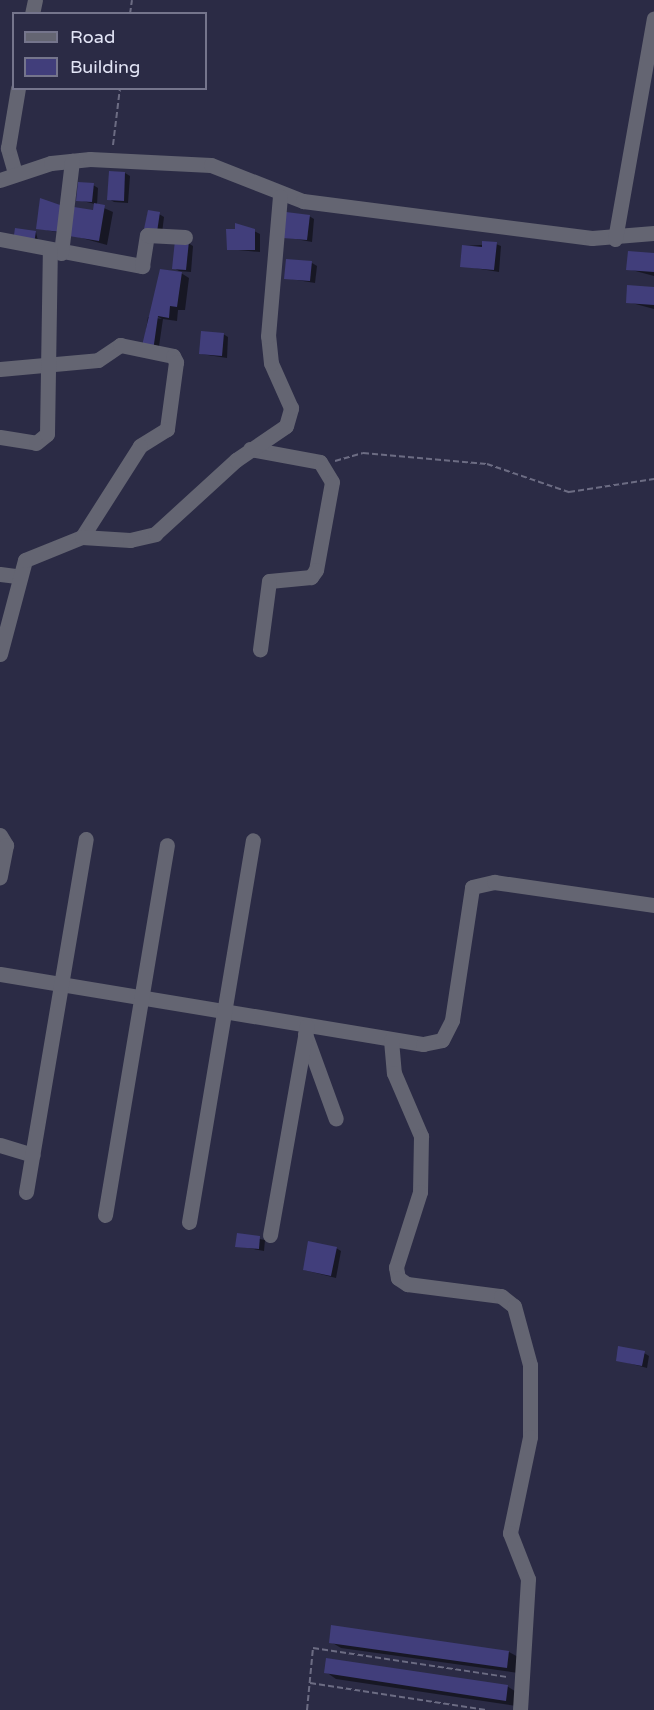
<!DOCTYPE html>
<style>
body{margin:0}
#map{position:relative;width:654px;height:1710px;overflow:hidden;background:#2b2b45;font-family:"Varela Round",sans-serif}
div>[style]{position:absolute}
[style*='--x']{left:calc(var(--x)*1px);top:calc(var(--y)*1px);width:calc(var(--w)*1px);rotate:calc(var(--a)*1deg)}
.shadow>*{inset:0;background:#0007}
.building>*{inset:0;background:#413e7b}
.path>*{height:2px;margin-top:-1px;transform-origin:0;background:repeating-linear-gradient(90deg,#6c6c83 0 6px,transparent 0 9px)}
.minor>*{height:15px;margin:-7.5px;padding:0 7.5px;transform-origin:7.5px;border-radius:7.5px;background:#646572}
span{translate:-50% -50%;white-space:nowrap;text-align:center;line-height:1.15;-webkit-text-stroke:5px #2b2b45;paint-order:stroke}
.legend{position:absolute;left:12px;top:12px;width:195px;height:78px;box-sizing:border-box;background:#2b2b45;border:2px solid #75758c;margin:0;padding:8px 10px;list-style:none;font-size:18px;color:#e3e5f6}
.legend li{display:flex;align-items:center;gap:12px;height:30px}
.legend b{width:30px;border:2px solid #75758c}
</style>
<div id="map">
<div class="shadow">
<div style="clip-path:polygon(125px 173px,130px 176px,128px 203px,114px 202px,109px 199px)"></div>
<div style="clip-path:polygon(93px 185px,98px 188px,97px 205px,113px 212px,107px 245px,71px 235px,94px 212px,95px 204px,78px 200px)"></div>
<div style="clip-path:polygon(62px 207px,65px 234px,37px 228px)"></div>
<div style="clip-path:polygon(159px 214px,164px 217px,162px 233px,151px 232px)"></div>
<div style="clip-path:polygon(309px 216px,314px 219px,312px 242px,285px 237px)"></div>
<div style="clip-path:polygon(254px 231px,260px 234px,260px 252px,228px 249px)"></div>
<div style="clip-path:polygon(36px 232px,39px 246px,15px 241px)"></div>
<div style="clip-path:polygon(188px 243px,193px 246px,191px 272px,179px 271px,174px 268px)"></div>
<div style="clip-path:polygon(496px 244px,501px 246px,499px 272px,462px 266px,464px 246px)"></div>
<div style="clip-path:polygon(654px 254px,654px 276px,628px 269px)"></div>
<div style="clip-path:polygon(312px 263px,317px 266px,315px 283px,285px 278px)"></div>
<div style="clip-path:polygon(181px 273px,189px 278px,185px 310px,178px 310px,177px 321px,163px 319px,158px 353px,143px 349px,148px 317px,162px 319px,155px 315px)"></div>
<div style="clip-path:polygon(654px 288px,654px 309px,628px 302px)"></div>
<div style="clip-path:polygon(223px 334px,228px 337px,227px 358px,201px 354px)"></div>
<div style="clip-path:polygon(238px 1235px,265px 1240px,264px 1251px,237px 1246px)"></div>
<div style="clip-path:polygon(336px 1248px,341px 1251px,336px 1278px,304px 1270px)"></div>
<div style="clip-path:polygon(644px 1353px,649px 1356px,647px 1368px,617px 1360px)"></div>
<div style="clip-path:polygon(333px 1627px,509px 1652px,520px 1658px,518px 1673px,341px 1648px,331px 1642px)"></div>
<div style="clip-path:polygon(326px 1672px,507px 1686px,518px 1693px,516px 1706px,336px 1679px)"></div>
</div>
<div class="building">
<div style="clip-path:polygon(109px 171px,125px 172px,124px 201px,107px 200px)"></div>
<div style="clip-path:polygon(78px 182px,94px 183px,92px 202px,76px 201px)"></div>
<div style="clip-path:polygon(40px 198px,63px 206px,60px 232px,36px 229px)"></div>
<div style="clip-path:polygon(94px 203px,105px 205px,99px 241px,69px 236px,74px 207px,93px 210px)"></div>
<div style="clip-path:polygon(148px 210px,160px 212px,157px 232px,144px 229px)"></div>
<div style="clip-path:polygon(286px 212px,310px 215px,307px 240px,283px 238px)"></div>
<div style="clip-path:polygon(235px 223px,255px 229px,255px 250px,227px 250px,226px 229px,235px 229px)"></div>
<div style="clip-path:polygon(15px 228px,36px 231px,34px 244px,13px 242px)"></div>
<div style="clip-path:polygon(175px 240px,189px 241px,186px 270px,172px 269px)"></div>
<div style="clip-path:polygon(482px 241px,497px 242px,494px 270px,460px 267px,462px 245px,482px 247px)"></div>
<div style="clip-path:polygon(628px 251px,654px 253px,654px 272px,626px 270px)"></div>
<div style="clip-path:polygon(286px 259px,312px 261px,310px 281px,284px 279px)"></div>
<div style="clip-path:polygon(160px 269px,182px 272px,177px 307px,170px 306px,169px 318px,158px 316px,153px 351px,141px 350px)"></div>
<div style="clip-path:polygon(627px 285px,654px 287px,654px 305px,626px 303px)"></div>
<div style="clip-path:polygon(201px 331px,224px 333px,222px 356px,199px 354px)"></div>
<div style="clip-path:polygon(237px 1233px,260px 1236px,259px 1249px,235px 1247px)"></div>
<div style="clip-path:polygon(308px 1241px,337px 1247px,331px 1276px,303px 1270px)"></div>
<div style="clip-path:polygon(618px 1346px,645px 1351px,642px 1366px,616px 1361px)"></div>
<div style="clip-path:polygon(331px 1625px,509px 1651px,507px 1668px,329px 1643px)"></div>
<div style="clip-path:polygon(326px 1658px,508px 1685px,506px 1701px,324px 1673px)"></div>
</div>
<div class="path">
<div style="--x:130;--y:14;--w:14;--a:-82"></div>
<div style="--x:113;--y:145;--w:57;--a:-83"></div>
<div style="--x:335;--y:461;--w:29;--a:-16"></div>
<div style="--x:363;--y:453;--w:124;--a:5.1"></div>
<div style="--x:487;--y:464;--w:87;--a:18.9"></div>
<div style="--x:569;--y:492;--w:86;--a:-8.7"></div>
<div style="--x:310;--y:1683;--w:178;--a:8.7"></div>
<div style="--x:307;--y:1710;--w:62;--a:-84.5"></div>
<div style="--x:313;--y:1648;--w:197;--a:8.5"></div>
</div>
<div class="minor">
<div style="--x:32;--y:14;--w:14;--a:-78"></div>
<div style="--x:15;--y:173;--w:26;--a:-106"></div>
<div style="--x:8;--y:148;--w:61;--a:-80.5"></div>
<div style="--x:0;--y:180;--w:54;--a:-18.4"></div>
<div style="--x:51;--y:163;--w:39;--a:-6"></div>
<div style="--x:90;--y:159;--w:121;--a:2.8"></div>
<div style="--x:211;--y:165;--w:99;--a:21.4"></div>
<div style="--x:303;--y:201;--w:291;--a:7.3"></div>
<div style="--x:592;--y:238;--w:62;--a:-4.6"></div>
<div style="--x:0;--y:239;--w:145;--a:10.8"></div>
<div style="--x:142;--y:266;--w:31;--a:-81"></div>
<div style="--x:147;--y:235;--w:38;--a:3"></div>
<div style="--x:615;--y:239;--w:224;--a:-80"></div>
<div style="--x:61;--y:253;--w:93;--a:-83.2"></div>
<div style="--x:0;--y:369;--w:98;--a:-5.2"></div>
<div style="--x:98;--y:360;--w:27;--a:-34"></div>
<div style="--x:120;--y:345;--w:54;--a:11.7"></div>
<div style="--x:173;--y:356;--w:7;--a:63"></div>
<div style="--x:176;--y:362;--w:68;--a:97.7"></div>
<div style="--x:167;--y:429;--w:32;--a:148"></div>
<div style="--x:140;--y:446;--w:108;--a:122.5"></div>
<div style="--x:0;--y:437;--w:36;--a:9"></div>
<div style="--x:36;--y:443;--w:14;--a:-39"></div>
<div style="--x:47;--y:434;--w:184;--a:-89.1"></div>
<div style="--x:250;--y:449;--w:71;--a:10.5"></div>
<div style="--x:320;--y:462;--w:23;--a:59"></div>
<div style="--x:332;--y:482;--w:89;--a:100.3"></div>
<div style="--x:316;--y:570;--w:9;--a:126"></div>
<div style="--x:311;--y:577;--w:42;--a:174.6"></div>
<div style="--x:269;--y:581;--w:69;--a:97.5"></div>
<div style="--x:0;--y:574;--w:17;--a:7"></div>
<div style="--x:0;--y:654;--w:97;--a:-75.1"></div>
<div style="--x:25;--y:560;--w:61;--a:-22"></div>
<div style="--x:82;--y:537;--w:48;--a:3.6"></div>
<div style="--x:130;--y:540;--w:26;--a:-13"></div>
<div style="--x:155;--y:534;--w:110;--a:-42.4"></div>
<div style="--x:236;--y:460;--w:60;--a:-34.2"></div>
<div style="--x:286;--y:426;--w:19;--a:-74"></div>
<div style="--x:291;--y:408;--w:49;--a:-114"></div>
<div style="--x:271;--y:363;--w:27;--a:-96"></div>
<div style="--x:268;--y:336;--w:140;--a:-85.1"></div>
<div style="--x:0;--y:835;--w:12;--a:59"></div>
<div style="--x:6;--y:845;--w:33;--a:101"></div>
<div style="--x:0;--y:974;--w:429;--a:9.4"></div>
<div style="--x:423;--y:1044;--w:19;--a:-12"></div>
<div style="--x:442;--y:1040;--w:22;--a:-63"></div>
<div style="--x:452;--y:1020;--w:134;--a:-81.4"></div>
<div style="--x:472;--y:887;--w:23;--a:-13"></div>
<div style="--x:494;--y:882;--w:162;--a:8.2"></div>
<div style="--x:305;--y:1034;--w:90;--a:70"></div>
<div style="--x:391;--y:1040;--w:33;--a:85"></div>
<div style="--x:394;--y:1073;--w:69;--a:66.8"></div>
<div style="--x:421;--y:1136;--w:56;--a:91"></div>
<div style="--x:420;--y:1192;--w:79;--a:107.7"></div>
<div style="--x:396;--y:1267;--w:11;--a:80"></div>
<div style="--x:398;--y:1278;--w:11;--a:34"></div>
<div style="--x:407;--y:1284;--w:95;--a:7.3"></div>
<div style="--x:501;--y:1296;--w:16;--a:38"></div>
<div style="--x:514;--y:1306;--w:61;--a:74.8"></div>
<div style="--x:530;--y:1365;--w:72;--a:90"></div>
<div style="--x:530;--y:1437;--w:98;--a:101.8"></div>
<div style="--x:510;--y:1533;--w:49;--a:68.6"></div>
<div style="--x:528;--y:1579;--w:131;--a:93.5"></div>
<div style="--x:0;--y:1145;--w:34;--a:17"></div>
<div style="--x:26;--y:1192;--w:358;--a:-80.4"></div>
<div style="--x:105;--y:1215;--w:375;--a:-80.5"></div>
<div style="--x:189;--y:1222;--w:387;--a:-80.5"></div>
<div style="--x:270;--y:1235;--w:212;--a:-80"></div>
</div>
<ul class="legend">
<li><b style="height:8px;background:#646572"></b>Road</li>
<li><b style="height:16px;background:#413e7b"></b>Building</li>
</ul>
</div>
